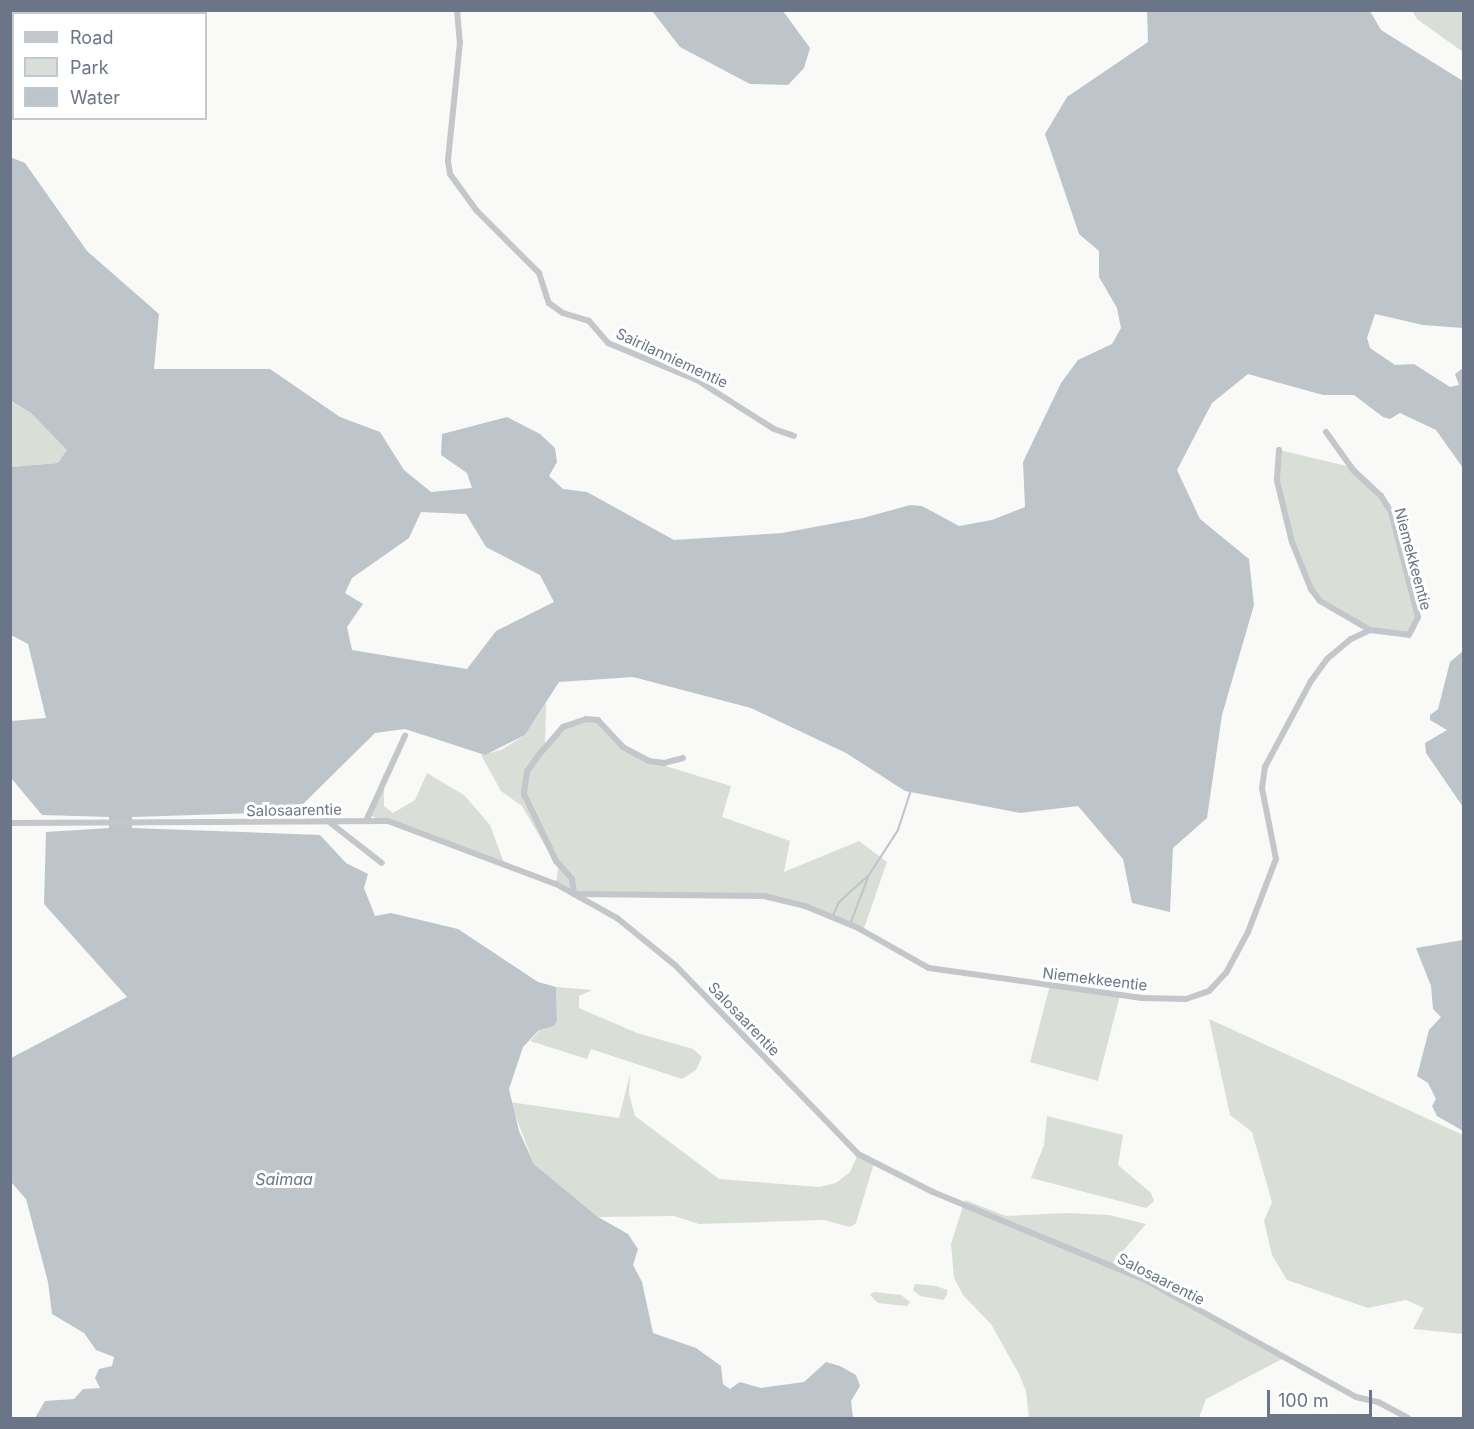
<!DOCTYPE html>
<style>
body{margin:0}
#map{position:relative;width:1474px;height:1429px;overflow:hidden;background:#f9f9f7;font-family:Inter,sans-serif}
div>[style]{position:absolute}
[style*='--x']{left:calc(var(--x)*1px);top:calc(var(--y)*1px);width:calc(var(--w)*1px);rotate:calc(var(--a)*1deg)}
.green>*{inset:0;background:#d9ded7}
.water>*{inset:0;background:#bdc5cb}
.stream>*{height:2px;margin:-1px;padding:0 1px;transform-origin:1px;border-radius:1px;background:#bdc5cb}
.street>*{height:6px;margin:-3px;padding:0 3px;transform-origin:3px;border-radius:3px;background:#c3c6ca}
span{translate:-50% -50%;white-space:nowrap;text-align:center;line-height:1.15;-webkit-text-stroke:6px #fff;paint-order:stroke}
.street-label{font-size:15px;color:#6a7687}
.water-label{font-size:16px;color:#667782;font-style:italic}
.frame{position:absolute;inset:0;border:12px solid #6a7687;pointer-events:none}
.legend{position:absolute;left:12px;top:12px;width:195px;height:108px;box-sizing:border-box;background:#fff;border:2px solid #c3c8cf;margin:0;padding:8px 10px;list-style:none;font-size:18px;color:#6a7687}
.legend li{display:flex;align-items:center;gap:12px;height:30px}
.legend b{width:30px;border:2px solid #c3c8cf}
.scale{position:absolute;left:1267px;top:1390px;width:105px;height:27px;box-sizing:border-box;border:3px solid #6a7687;border-top:0;padding-left:8px;font-size:18px;line-height:21px;white-space:nowrap;color:#6a7687;-webkit-text-stroke:4px #fff;paint-order:stroke}
</style>
<div id="map">
<div class="green">
<div style="clip-path:polygon(1412px 11px,1463px 11px,1463px 52px,1417px 19px)"></div>
<div style="clip-path:polygon(10px 401px,31px 413px,68px 450px,58px 463px,11px 467px)"></div>
<div style="clip-path:polygon(1279px 450px,1351px 467px,1391px 512px,1418px 617px,1409px 635px,1370px 630px,1320px 601px,1311px 589px,1292px 542px,1277px 481px)"></div>
<div style="clip-path:polygon(546px 703px,545px 748px,563px 727px,574px 721px,598px 720px,612px 736px,649px 761px,731px 786px,722px 817px,790px 841px,784px 872px,859px 841px,887px 862px,863px 931px,805px 906px,764px 896px,574px 894px,556px 884px,558px 868px,522px 806px,501px 791px,481px 755px,501px 750px,525px 735px)"></div>
<div style="clip-path:polygon(384px 773px,384px 806px,393px 813px,415px 800px,427px 773px,464px 795px,490px 825px,504px 863px,368px 815px)"></div>
<div style="clip-path:polygon(1050px 985px,1120px 995px,1098px 1081px,1030px 1062px)"></div>
<div style="clip-path:polygon(556px 987px,592px 990px,579px 996px,579px 1008px,637px 1033px,693px 1049px,702px 1057px,696px 1070px,682px 1079px,591px 1049px,587px 1059px,530px 1041px,539px 1031px,554px 1026px,557px 1021px)"></div>
<div style="clip-path:polygon(1209px 1019px,1463px 1135px,1463px 1334px,1413px 1329px,1424px 1308px,1406px 1300px,1368px 1308px,1287px 1280px,1272px 1255px,1264px 1221px,1272px 1202px,1252px 1132px,1230px 1115px)"></div>
<div style="clip-path:polygon(630px 1074px,629px 1094px,635px 1116px,719px 1179px,819px 1187px,836px 1183px,850px 1172px,858px 1154px,874px 1163px,856px 1223px,850px 1227px,824px 1220px,699px 1224px,674px 1216px,598px 1217px,534px 1164px,510px 1102px,619px 1118px)"></div>
<div style="clip-path:polygon(1047px 1116px,1123px 1135px,1118px 1165px,1151px 1193px,1154px 1201px,1146px 1208px,1031px 1178px,1044px 1145px)"></div>
<div style="clip-path:polygon(965px 1200px,1006px 1216px,1066px 1213px,1109px 1215px,1146px 1224px,1111px 1265px,1284px 1358px,1206px 1399px,1199px 1418px,1029px 1418px,1026px 1391px,1019px 1374px,991px 1324px,963px 1295px,954px 1278px,951px 1244px)"></div>
<div style="clip-path:polygon(915px 1284px,936px 1286px,947px 1290px,947px 1295px,943px 1300px,920px 1296px,913px 1290px)"></div>
<div style="clip-path:polygon(874px 1292px,901px 1295px,910px 1302px,907px 1306px,878px 1303px,870px 1295px)"></div>
</div>
<div class="water">
<div style="clip-path:polygon(652px 11px,783px 11px,810px 48px,804px 68px,788px 85px,750px 84px,680px 47px)"></div>
<div style="clip-path:polygon(evenodd,1147px 11px,1370px 11px,1381px 30px,1463px 81px,1463px 328px,1423px 325px,1375px 314px,1367px 338px,1370px 348px,1395px 365px,1414px 364px,1450px 387px,1459px 385px,1455px 374px,1463px 368px,1463px 468px,1436px 430px,1400px 413px,1390px 419px,1383px 417px,1354px 395px,1323px 395px,1248px 374px,1212px 403px,1177px 470px,1200px 519px,1249px 559px,1254px 605px,1222px 715px,1207px 818px,1173px 848px,1170px 912px,1132px 903px,1123px 859px,1078px 806px,1020px 813px,905px 791px,846px 753px,751px 708px,633px 677px,559px 682px,525px 735px,485px 755px,405px 729px,375px 733px,302px 805px,289px 812px,132px 817px,132px 828px,320px 835px,346px 863px,368px 874px,364px 888px,375px 916px,391px 913px,458px 929px,538px 982px,556px 987px,557px 1021px,554px 1026px,538px 1031px,523px 1047px,509px 1089px,519px 1131px,534px 1164px,598px 1217px,628px 1234px,638px 1249px,633px 1265px,642px 1282px,653px 1333px,696px 1348px,721px 1366px,723px 1384px,730px 1389px,740px 1382px,761px 1388px,804px 1382px,826px 1362px,840px 1366px,856px 1375px,860px 1386px,851px 1401px,853px 1418px,35px 1418px,45px 1401px,74px 1399px,83px 1389px,100px 1388px,95px 1378px,99px 1369px,112px 1366px,114px 1357px,96px 1350px,84px 1333px,52px 1314px,48px 1282px,26px 1199px,11px 1182px,11px 1058px,127px 997px,44px 904px,46px 832px,109px 828px,109px 817px,42px 815px,11px 778px,11px 721px,46px 718px,28px 644px,11px 635px,11px 467px,58px 463px,67px 450px,31px 413px,11px 401px,10px 157px,25px 163px,87px 251px,159px 314px,154px 369px,270px 369px,340px 417px,380px 432px,404px 470px,431px 492px,472px 488px,467px 473px,441px 455px,442px 434px,507px 417px,540px 434px,555px 448px,557px 462px,549px 476px,563px 489px,587px 492px,674px 540px,782px 533px,863px 518px,910px 505px,922px 506px,959px 526px,992px 520px,1025px 507px,1023px 462px,1061px 383px,1078px 360px,1112px 344px,1121px 328px,1117px 308px,1099px 277px,1099px 251px,1079px 234px,1045px 134px,1067px 97px,1148px 42px,1147px 11px,421px 512px,466px 514px,486px 547px,540px 575px,554px 602px,496px 631px,467px 669px,352px 650px,347px 627px,363px 604px,345px 593px,352px 578px,409px 538px,421px 512px)"></div>
<div style="clip-path:polygon(1463px 651px,1463px 807px,1426px 753px,1425px 743px,1447px 730px,1430px 720px,1430px 715px,1438px 709px,1450px 662px)"></div>
<div style="clip-path:polygon(1463px 940px,1464px 940px,1463px 1131px,1437px 1116px,1432px 1106px,1436px 1099px,1428px 1083px,1417px 1076px,1429px 1030px,1441px 1017px,1433px 1009px,1431px 986px,1416px 948px)"></div>
</div>
<div class="stream">
<div style="--x:833;--y:915;--w:14;--a:-65"></div>
<div style="--x:839;--y:902;--w:40;--a:-42"></div>
<div style="--x:869;--y:875;--w:54;--a:-57.2"></div>
<div style="--x:898;--y:830;--w:40;--a:-72"></div>
<div style="--x:851;--y:922;--w:48;--a:-69.3"></div>
</div>
<div class="street">
<div style="--x:457;--y:10;--w:32;--a:85"></div>
<div style="--x:460;--y:42;--w:120;--a:95.8"></div>
<div style="--x:448;--y:161;--w:13;--a:81"></div>
<div style="--x:450;--y:174;--w:46;--a:53.9"></div>
<div style="--x:477;--y:211;--w:88;--a:45"></div>
<div style="--x:539;--y:273;--w:32;--a:72"></div>
<div style="--x:549;--y:303;--w:17;--a:36"></div>
<div style="--x:563;--y:313;--w:27;--a:17"></div>
<div style="--x:589;--y:321;--w:29;--a:49"></div>
<div style="--x:608;--y:343;--w:96;--a:22.6"></div>
<div style="--x:697;--y:380;--w:91;--a:32.5"></div>
<div style="--x:774;--y:429;--w:21;--a:19"></div>
<div style="--x:1279;--y:450;--w:31;--a:94"></div>
<div style="--x:1277;--y:481;--w:63;--a:76.2"></div>
<div style="--x:1292;--y:542;--w:51;--a:68"></div>
<div style="--x:1311;--y:589;--w:15;--a:53"></div>
<div style="--x:1320;--y:601;--w:58;--a:30.1"></div>
<div style="--x:683;--y:758;--w:20;--a:165"></div>
<div style="--x:664;--y:763;--w:15;--a:-172"></div>
<div style="--x:649;--y:761;--w:30;--a:-152"></div>
<div style="--x:623;--y:747;--w:37;--a:-133"></div>
<div style="--x:598;--y:720;--w:12;--a:-175"></div>
<div style="--x:586;--y:719;--w:24;--a:161"></div>
<div style="--x:563;--y:727;--w:38;--a:131"></div>
<div style="--x:538;--y:756;--w:19;--a:125"></div>
<div style="--x:527;--y:772;--w:22;--a:98"></div>
<div style="--x:524;--y:794;--w:74;--a:64.5"></div>
<div style="--x:556;--y:861;--w:24;--a:48"></div>
<div style="--x:572;--y:879;--w:15;--a:82"></div>
<div style="--x:574;--y:894;--w:190;--a:0.6"></div>
<div style="--x:764;--y:896;--w:42;--a:13.7"></div>
<div style="--x:805;--y:906;--w:57;--a:22.5"></div>
<div style="--x:858;--y:928;--w:81;--a:29.4"></div>
<div style="--x:929;--y:968;--w:215;--a:8"></div>
<div style="--x:1142;--y:998;--w:44;--a:1.3"></div>
<div style="--x:1186;--y:999;--w:24;--a:-19"></div>
<div style="--x:1209;--y:991;--w:25;--a:-47"></div>
<div style="--x:1226;--y:973;--w:47;--a:-61.8"></div>
<div style="--x:1248;--y:932;--w:78;--a:-69"></div>
<div style="--x:1276;--y:859;--w:72;--a:-101.2"></div>
<div style="--x:1262;--y:788;--w:21;--a:-82"></div>
<div style="--x:1265;--y:767;--w:98;--a:-61.9"></div>
<div style="--x:1311;--y:681;--w:27;--a:-54"></div>
<div style="--x:1327;--y:659;--w:31;--a:-40"></div>
<div style="--x:1351;--y:639;--w:21;--a:-25"></div>
<div style="--x:1370;--y:630;--w:39;--a:7"></div>
<div style="--x:1409;--y:635;--w:20;--a:-63"></div>
<div style="--x:1418;--y:617;--w:108;--a:-104.4"></div>
<div style="--x:1391;--y:512;--w:19;--a:-122"></div>
<div style="--x:1381;--y:496;--w:37;--a:-137"></div>
<div style="--x:1354;--y:471;--w:48;--a:-125.7"></div>
<div style="--x:328;--y:821;--w:68;--a:37.9"></div>
<div style="--x:366;--y:821;--w:94;--a:-65.4"></div>
<div style="--x:10;--y:823;--w:378;--a:-0.3"></div>
<div style="--x:388;--y:821;--w:179;--a:20.6"></div>
<div style="--x:556;--y:884;--w:70;--a:29.1"></div>
<div style="--x:617;--y:918;--w:76;--a:39.1"></div>
<div style="--x:676;--y:966;--w:262;--a:45.9"></div>
<div style="--x:858;--y:1154;--w:84;--a:26.9"></div>
<div style="--x:933;--y:1192;--w:230;--a:22.5"></div>
<div style="--x:1145;--y:1280;--w:241;--a:29"></div>
<div style="--x:1356;--y:1397;--w:23;--a:13"></div>
<div style="--x:1378;--y:1402;--w:34;--a:28"></div>
</div>
<div class="street-label">
<span style="left:672px;top:358px;rotate:25deg">Sairilanniementie</span>
<span style="left:1413px;top:559px;rotate:75deg">Niemekkeentie</span>
<span style="left:294px;top:810px;rotate:-1deg">Salosaarentie</span>
<span style="left:1095px;top:979px;rotate:7deg">Niemekkeentie</span>
<span style="left:744px;top:1019px;rotate:46deg">Salosaarentie</span>
<span style="left:1161px;top:1279px;rotate:27deg">Salosaarentie</span>
</div>
<div class="water-label">
<span style="left:284px;top:1179px">Saimaa</span>
</div>
<div class="frame"></div>
<ul class="legend">
<li><b style="height:8px;background:#c3c6ca"></b>Road</li>
<li><b style="height:16px;background:#d9ded7"></b>Park</li>
<li><b style="height:16px;background:#bdc5cb"></b>Water</li>
</ul>
<div class="scale">100 m</div>
</div>
